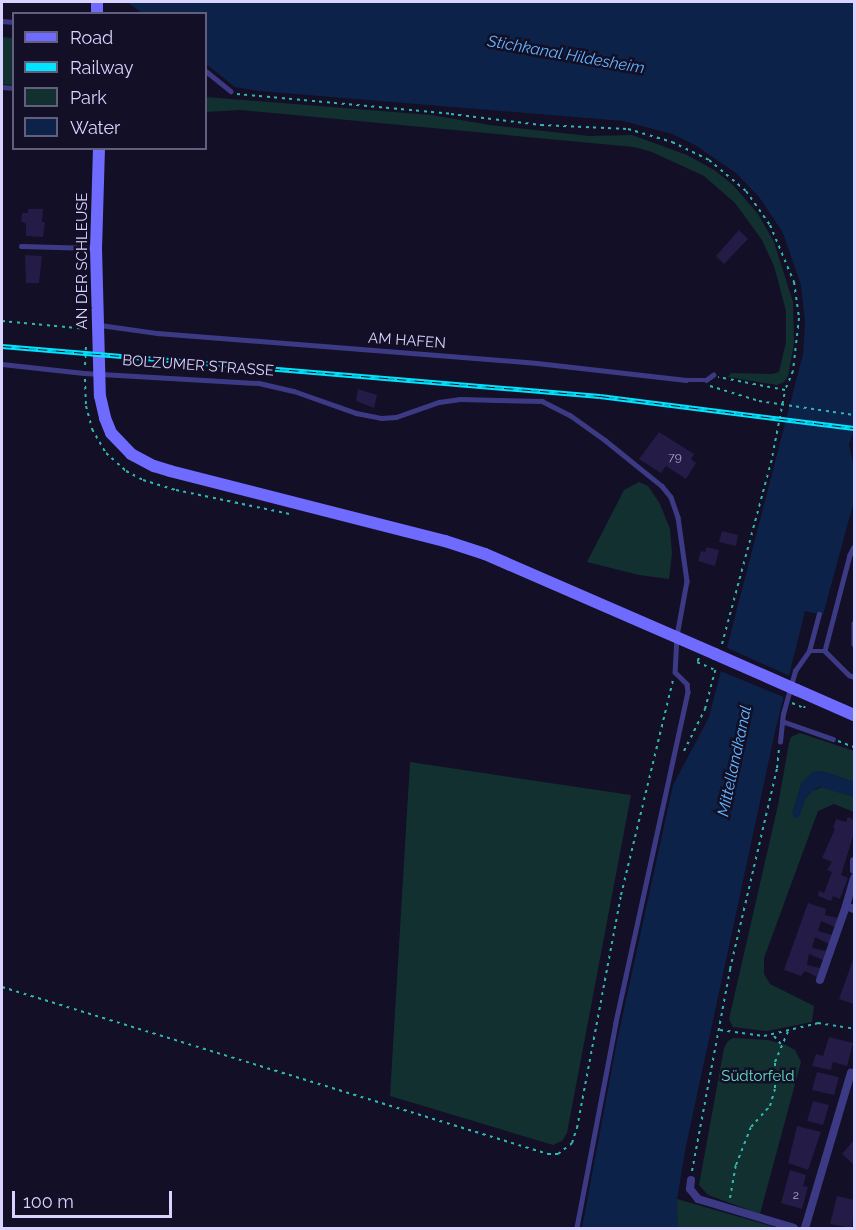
<!DOCTYPE html>
<meta charset="utf-8">
<style>
body{margin:0}
#map{position:relative;width:856px;height:1230px;overflow:hidden;background:#130f26;font-family:Raleway,sans-serif}
div>[style]{position:absolute}
[style*='--x']{left:calc(var(--x)*1px);top:calc(var(--y)*1px);width:calc(var(--w)*1px);rotate:calc(var(--a)*1deg)}
.green>*{inset:0;background:#12302f}
.water>*{inset:0;background:#0c2248}
.pier>*{inset:0;background:#130f26}
.building>*{inset:0;background:#241b47}
.path>*{height:2px;margin-top:-1px;transform-origin:0;background:repeating-linear-gradient(90deg,#2fb8b0 0 3px,transparent 0 7.5px)}
.lane>*{height:4.5px;margin:-2.25px;padding:0 2.25px;transform-origin:2.25px;border-radius:2.25px;background:#3d3a85}
.street>*{height:8px;margin:-4px;padding:0 4px;transform-origin:4px;border-radius:4px;background:#3d3a85}
.secondary>*{height:12px;margin:-6px;padding:0 6px;transform-origin:6px;border-radius:6px;background:#6f6bff}
.rail>*{height:5px;margin-top:-2.5px;transform-origin:0;background:repeating-linear-gradient(90deg,#130f26 0 9px,#00e5ff 0 18px);box-sizing:border-box;border-block:2px solid #00e5ff}
.path-bridge>*{height:2px;margin-top:-1px;transform-origin:0;background:repeating-linear-gradient(90deg,#2fb8b0 0 3px,transparent 0 7.5px)}
.secondary-bridge>*{height:12px;margin:-6px;padding:0 6px;transform-origin:6px;border-radius:6px;background:#6f6bff}
span{translate:-50% -50%;white-space:nowrap;text-align:center;line-height:1.15;-webkit-text-stroke:5px #130f26;paint-order:stroke}
.number-label{font-size:12px;color:#aca6d1}
.number-label span{-webkit-text-stroke-width:0}
.street-label{font-size:15px;color:#d9d4ff}
.park-label{font-size:15px;color:#5fe0c0}
.water-label{font-size:16px;color:#62b6ff;font-style:italic}
.frame{position:absolute;inset:0;border:3px solid #d9d4ff;pointer-events:none}
.legend{position:absolute;left:12px;top:12px;width:195px;height:138px;box-sizing:border-box;background:#130f26;border:2px solid #625e7d;margin:0;padding:8px 10px;list-style:none;font-size:18px;color:#d9d4ff}
.legend li{display:flex;align-items:center;gap:12px;height:30px}
.legend b{width:30px;border:2px solid #625e7d}
.scale{position:absolute;left:12px;top:1191px;width:160px;height:27px;box-sizing:border-box;border:3px solid #d9d4ff;border-top:0;padding-left:8px;font-size:18px;line-height:21px;white-space:nowrap;color:#d9d4ff;-webkit-text-stroke:4px #130f26;paint-order:stroke}
</style>
<div id="map">
<div class="green">
<div style="clip-path:polygon(2px 37px,13px 38px,13px 85px,2px 84px)"></div>
<div style="clip-path:polygon(206px 97px,431px 115px,490px 125px,589px 136px,632px 135px,687px 155px,714px 170px,733px 185px,758px 214px,774px 242px,793px 302px,794px 344px,788px 376px,784px 382px,777px 385px,728px 377px,731px 373px,772px 374px,779px 372px,786px 342px,786px 311px,774px 266px,762px 240px,735px 203px,704px 176px,652px 152px,634px 147px,240px 110px,206px 112px)"></div>
<div style="clip-path:polygon(639px 482px,648px 486px,660px 504px,670px 529px,672px 553px,669px 579px,639px 575px,587px 562px,624px 490px)"></div>
<div style="clip-path:polygon(800px 733px,854px 751px,854px 782px,822px 771px,802px 782px,792px 814px,811px 792px,824px 786px,854px 797px,854px 812px,834px 804px,818px 811px,764px 958px,764px 974px,770px 984px,814px 1006px,812px 1022px,767px 1031px,733px 1027px,729px 1019px,778px 805px,789px 743px,791px 737px)"></div>
<div style="clip-path:polygon(410px 762px,631px 795px,567px 1133px,562px 1141px,553px 1145px,390px 1096px)"></div>
<div style="clip-path:polygon(733px 1038px,768px 1040px,786px 1045px,795px 1050px,801px 1062px,760px 1214px,708px 1195px,699px 1185px,724px 1048px,728px 1041px)"></div>
<div style="clip-path:polygon(677px 1199px,778px 1228px,672px 1228px)"></div>
</div>
<div class="water">
<div style="clip-path:polygon(127px 2px,854px 2px,854px 428px,849px 445px,854px 467px,854px 501px,823px 615px,805px 611px,775px 732px,686px 1146px,677px 1199px,678px 1228px,582px 1228px,617px 1041px,673px 785px,709px 717px,803px 354px,805px 322px,801px 285px,783px 233px,759px 197px,736px 173px,695px 145px,672px 134px,623px 121px,259px 91px,235px 87px,206px 64px,206px 14px,142px 13px)"></div>
<div style="clip-path:polygon(822px 771px,854px 782px,854px 797px,819px 787px,807px 796px,799px 817px,794px 818px,792px 814px,802px 782px,812px 772px)"></div>
</div>
<div class="pier">
<div style="clip-path:polygon(723px 646px,792px 677px,786px 698px,718px 670px)"></div>
</div>
<div class="building">
<div style="clip-path:polygon(28px 209px,43px 209px,42px 222px,45px 222px,43px 237px,26px 236px,26px 224px,21px 221px,22px 213px,28px 213px)"></div>
<div style="clip-path:polygon(739px 230px,748px 239px,724px 264px,716px 256px)"></div>
<div style="clip-path:polygon(25px 255px,42px 256px,39px 283px,26px 283px)"></div>
<div style="clip-path:polygon(358px 389px,377px 395px,374px 408px,356px 401px)"></div>
<div style="clip-path:polygon(659px 432px,694px 454px,691px 459px,696px 463px,686px 479px,666px 466px,661px 473px,639px 459px)"></div>
<div style="clip-path:polygon(722px 531px,738px 535px,736px 546px,719px 542px)"></div>
<div style="clip-path:polygon(706px 547px,719px 550px,715px 566px,698px 561px,701px 551px,705px 552px)"></div>
<div style="clip-path:polygon(848px 817px,854px 820px,854px 833px,841px 875px,848px 878px,840px 899px,833px 896px,831px 901px,818px 896px,819px 891px,824px 893px,832px 872px,827px 870px,832px 862px,822px 858px,835px 829px,833px 828px,836px 819px,846px 822px)"></div>
<div style="clip-path:polygon(808px 903px,826px 909px,825px 915px,838px 918px,835px 927px,821px 921px,818px 931px,832px 935px,829px 944px,815px 937px,812px 948px,826px 951px,823px 960px,809px 954px,808px 959px,807px 965px,820px 968px,817px 977px,805px 971px,801px 976px,784px 970px)"></div>
<div style="clip-path:polygon(854px 957px,854px 1004px,839px 999px)"></div>
<div style="clip-path:polygon(829px 1037px,853px 1043px,847px 1066px,833px 1062px,831px 1070px,812px 1066px,816px 1054px,823px 1056px)"></div>
<div style="clip-path:polygon(817px 1072px,839px 1077px,834px 1095px,812px 1090px)"></div>
<div style="clip-path:polygon(813px 1101px,829px 1105px,823px 1125px,807px 1121px)"></div>
<div style="clip-path:polygon(797px 1126px,821px 1132px,808px 1170px,788px 1163px)"></div>
<div style="clip-path:polygon(854px 1140px,854px 1165px,842px 1154px)"></div>
<div style="clip-path:polygon(790px 1170px,806px 1175px,803px 1186px,808px 1187px,802px 1209px,781px 1203px)"></div>
<div style="clip-path:polygon(837px 1196px,854px 1200px,852px 1228px,830px 1224px)"></div>
</div>
<div class="path">
<div style="--x:237;--y:94;--w:215;--a:5.3"></div>
<div style="--x:451;--y:114;--w:91;--a:7"></div>
<div style="--x:541;--y:125;--w:87;--a:2.6"></div>
<div style="--x:628;--y:129;--w:46;--a:16.5"></div>
<div style="--x:672;--y:142;--w:41;--a:25.9"></div>
<div style="--x:709;--y:160;--w:48;--a:40"></div>
<div style="--x:746;--y:191;--w:42;--a:54.8"></div>
<div style="--x:770;--y:225;--w:62;--a:67.2"></div>
<div style="--x:794;--y:282;--w:36;--a:82"></div>
<div style="--x:799;--y:318;--w:53;--a:96.5"></div>
<div style="--x:793;--y:371;--w:21;--a:113"></div>
<div style="--x:785;--y:390;--w:68;--a:-169"></div>
<div style="--x:2;--y:321;--w:86;--a:5.3"></div>
<div style="--x:85;--y:365;--w:22;--a:-87"></div>
<div style="--x:85;--y:379;--w:27;--a:88"></div>
<div style="--x:86;--y:406;--w:24;--a:75"></div>
<div style="--x:92;--y:429;--w:28;--a:60"></div>
<div style="--x:106;--y:453;--w:27;--a:42"></div>
<div style="--x:126;--y:471;--w:19;--a:28"></div>
<div style="--x:143;--y:480;--w:34;--a:17"></div>
<div style="--x:176;--y:490;--w:116;--a:11.9"></div>
<div style="--x:710;--y:386;--w:51;--a:17"></div>
<div style="--x:722;--y:644;--w:188;--a:-74.9"></div>
<div style="--x:771;--y:463;--w:73;--a:-79"></div>
<div style="--x:699;--y:658;--w:4;--a:117"></div>
<div style="--x:697;--y:662;--w:20;--a:24"></div>
<div style="--x:792;--y:703;--w:13;--a:23"></div>
<div style="--x:804;--y:708;--w:2;--a:-63"></div>
<div style="--x:838;--y:741;--w:17;--a:21"></div>
<div style="--x:684;--y:751;--w:47;--a:-63.4"></div>
<div style="--x:705;--y:709;--w:43;--a:-75.3"></div>
<div style="--x:2;--y:987;--w:571;--a:17.01"></div>
<div style="--x:548;--y:1154;--w:10;--a:0"></div>
<div style="--x:558;--y:1154;--w:18;--a:-38"></div>
<div style="--x:572;--y:1143;--w:16;--a:-72"></div>
<div style="--x:577;--y:1128;--w:237;--a:-79.3"></div>
<div style="--x:621;--y:895;--w:221;--a:-76.4"></div>
<div style="--x:720;--y:1030;--w:44;--a:7.8"></div>
<div style="--x:764;--y:1036;--w:56;--a:-13.5"></div>
<div style="--x:818;--y:1023;--w:36;--a:9"></div>
<div style="--x:774;--y:1036;--w:11;--a:49"></div>
<div style="--x:692;--y:1171;--w:206;--a:-79.3"></div>
<div style="--x:730;--y:969;--w:206;--a:-76.8"></div>
<div style="--x:777;--y:768;--w:20;--a:-84"></div>
<div style="--x:730;--y:1198;--w:34;--a:-80"></div>
<div style="--x:736;--y:1165;--w:41;--a:-68.5"></div>
<div style="--x:751;--y:1127;--w:28;--a:-48"></div>
<div style="--x:770;--y:1106;--w:19;--a:-74"></div>
<div style="--x:775;--y:1088;--w:26;--a:-90"></div>
<div style="--x:775;--y:1062;--w:33;--a:-67"></div>
</div>
<div class="lane">
<div style="--x:2;--y:21;--w:12;--a:5"></div>
<div style="--x:206;--y:71;--w:32;--a:39"></div>
<div style="--x:2;--y:87;--w:12;--a:5"></div>
<div style="--x:21;--y:246;--w:72;--a:1.6"></div>
<div style="--x:100;--y:325;--w:58;--a:8"></div>
<div style="--x:157;--y:333;--w:381;--a:4.5"></div>
<div style="--x:537;--y:363;--w:150;--a:6.5"></div>
<div style="--x:686;--y:380;--w:20;--a:0"></div>
<div style="--x:706;--y:380;--w:9;--a:-36"></div>
<div style="--x:2;--y:364;--w:82;--a:6.3"></div>
<div style="--x:84;--y:373;--w:175;--a:3.3"></div>
<div style="--x:259;--y:383;--w:36;--a:13"></div>
<div style="--x:294;--y:391;--w:66;--a:19.5"></div>
<div style="--x:356;--y:413;--w:25;--a:11"></div>
<div style="--x:381;--y:418;--w:15;--a:-4"></div>
<div style="--x:396;--y:417;--w:46;--a:-19.2"></div>
<div style="--x:439;--y:402;--w:21;--a:-8"></div>
<div style="--x:460;--y:399;--w:82;--a:1.4"></div>
<div style="--x:542;--y:401;--w:31;--a:27"></div>
<div style="--x:570;--y:415;--w:43;--a:35.5"></div>
<div style="--x:605;--y:440;--w:73;--a:38.9"></div>
<div style="--x:662;--y:486;--w:14;--a:51"></div>
<div style="--x:671;--y:497;--w:21;--a:71"></div>
<div style="--x:678;--y:517;--w:65;--a:82"></div>
<div style="--x:687;--y:581;--w:56;--a:100.3"></div>
<div style="--x:677;--y:636;--w:36;--a:93"></div>
<div style="--x:675;--y:672;--w:17;--a:45"></div>
<div style="--x:687;--y:684;--w:8;--a:83"></div>
<div style="--x:688;--y:692;--w:339;--a:102.3"></div>
<div style="--x:616;--y:1023;--w:209;--a:100.8"></div>
<div style="--x:854;--y:547;--w:9;--a:117"></div>
<div style="--x:850;--y:555;--w:99;--a:104.6"></div>
<div style="--x:825;--y:651;--w:34;--a:45"></div>
<div style="--x:849;--y:675;--w:5;--a:22"></div>
<div style="--x:854;--y:623;--w:21;--a:90"></div>
<div style="--x:809;--y:651;--w:38;--a:-75"></div>
<div style="--x:782;--y:721;--w:54;--a:19.4"></div>
<div style="--x:780;--y:742;--w:28;--a:-84"></div>
<div style="--x:783;--y:714;--w:45;--a:-74.4"></div>
<div style="--x:795;--y:671;--w:24;--a:-55"></div>
<div style="--x:809;--y:651;--w:16;--a:0"></div>
</div>
<div class="street">
<div style="--x:854;--y:861;--w:9;--a:90"></div>
<div style="--x:854;--y:878;--w:29;--a:106"></div>
<div style="--x:846;--y:906;--w:9;--a:21"></div>
<div style="--x:820;--y:980;--w:78;--a:-70.6"></div>
<div style="--x:691;--y:1180;--w:9;--a:96"></div>
<div style="--x:690;--y:1189;--w:13;--a:51"></div>
<div style="--x:698;--y:1199;--w:100;--a:16.8"></div>
<div style="--x:805;--y:1228;--w:162;--a:-73.5"></div>
</div>
<div class="secondary">
<div style="--x:97;--y:2;--w:12;--a:90"></div>
<div style="--x:99;--y:148;--w:100;--a:91.7"></div>
<div style="--x:96;--y:248;--w:148;--a:88.5"></div>
<div style="--x:100;--y:396;--w:23;--a:77"></div>
<div style="--x:105;--y:418;--w:16;--a:68"></div>
<div style="--x:111;--y:433;--w:29;--a:46"></div>
<div style="--x:131;--y:454;--w:26;--a:28"></div>
<div style="--x:154;--y:466;--w:17;--a:17"></div>
<div style="--x:170;--y:471;--w:284;--a:14.3"></div>
<div style="--x:445;--y:541;--w:42;--a:18"></div>
<div style="--x:485;--y:554;--w:251;--a:23.5"></div>
<div style="--x:797;--y:690;--w:62;--a:23.7"></div>
</div>
<div class="rail">
<div style="--x:2;--y:346;--w:600;--a:4.78"></div>
<div style="--x:600;--y:396;--w:256;--a:7.2"></div>
</div>
<div class="path-bridge">
<div style="--x:759;--y:401;--w:96;--a:8.4"></div>
</div>
<div class="secondary-bridge">
<div style="--x:715;--y:654;--w:90;--a:23.7"></div>
</div>
<div class="number-label">
<span style="left:675px;top:458px">79</span>
<span style="left:796px;top:1196px">2</span>
</div>
<div class="street-label">
<span style="left:83px;top:261px;rotate:-90deg">AN DER SCHLEUSE</span>
<span style="left:407px;top:341px;rotate:4deg">AM HAFEN</span>
<span style="left:198px;top:366px;rotate:4deg">BOLZUMER STRASSE</span>
</div>
<div class="park-label">
<span style="left:758px;top:1077px">Südtorfeld</span>
</div>
<div class="water-label">
<span style="left:566px;top:55px;rotate:10deg">Stichkanal Hildesheim</span>
<span style="left:735px;top:761px;rotate:-78deg">Mittellandkanal</span>
</div>
<div class="frame"></div>
<ul class="legend">
<li><b style="height:8px;background:#6f6bff"></b>Road</li>
<li><b style="height:8px;background:#00e5ff"></b>Railway</li>
<li><b style="height:16px;background:#12302f"></b>Park</li>
<li><b style="height:16px;background:#0c2248"></b>Water</li>
</ul>
<div class="scale">100 m</div>
</div>
